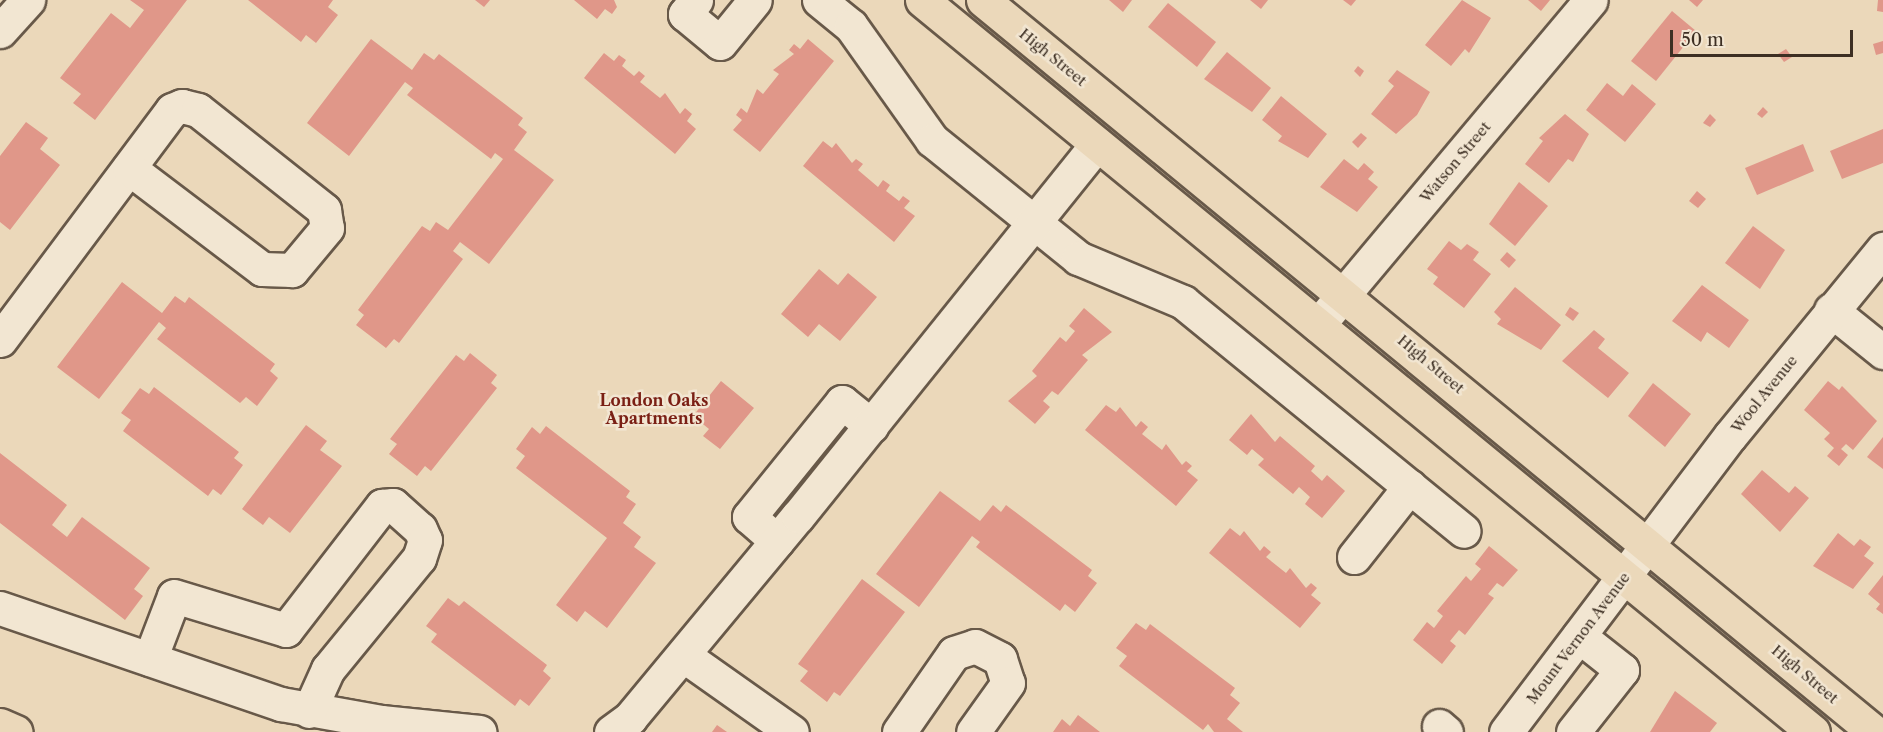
<!DOCTYPE html>
<style>
body{margin:0}
#map{position:relative;width:1883px;height:732px;overflow:hidden;background:#ebd8ba;font-family:"Libre Caslon Text",serif}
div>[style]{position:absolute}
[style*='--x']{left:calc(var(--x)*1px);top:calc(var(--y)*1px);width:calc(var(--w)*1px);rotate:calc(var(--a)*1deg)}
.building>*{inset:0;background:#e09789}
.roads{filter:drop-shadow(2px 0 #685949) drop-shadow(-2px 0 #685949) drop-shadow(0 2px #685949) drop-shadow(0 -2px #685949)}
.minor>*{height:33px;margin:-16.5px;padding:0 16.5px;transform-origin:16.5px;border-radius:16.5px;background:#f2e6d2}
.major>*{height:33px;margin:-16.5px;padding:0 16.5px;transform-origin:16.5px;border-radius:16.5px;background:#ebd8ba}
span{translate:-50% -50%;white-space:nowrap;text-align:center;line-height:1.15;-webkit-text-stroke:5px #f2e6d2;paint-order:stroke}
.street-label{font-size:15px;color:#3d2f23}
.neighbourhood-label{font-size:16px;color:#7a1f14;font-weight:700}
.scale{position:absolute;left:1670px;top:30px;width:183px;height:27px;box-sizing:border-box;border:3px solid #3d2f23;border-top:0;padding-left:8px;font-size:18px;line-height:21px;white-space:nowrap;color:#3d2f23;-webkit-text-stroke:4px #f2e6d2;paint-order:stroke}
</style>
<div id="map">
<div class="building">
<div style="clip-path:polygon(130px 0,187px 0,95px 120px,73px 103px,81px 94px,60px 78px,111px 13px,130px 28px,144px 10px)"></div>
<div style="clip-path:polygon(248px 0,333px 0,328px 7px,338px 15px,316px 43px,306px 35px,301px 42px)"></div>
<div style="clip-path:polygon(475px 0,490px 0,484px 7px)"></div>
<div style="clip-path:polygon(574px 0,614px 0,617px 7px,612px 14px,605px 9px,597px 19px)"></div>
<div style="clip-path:polygon(1109px 0,1132px 0,1123px 12px)"></div>
<div style="clip-path:polygon(1250px 0,1268px 0,1261px 9px)"></div>
<div style="clip-path:polygon(1343px 0,1356px 0,1351px 6px)"></div>
<div style="clip-path:polygon(1462px 0,1491px 18px,1469px 53px,1465px 49px,1451px 66px,1425px 45px)"></div>
<div style="clip-path:polygon(1528px 0,1550px 0,1541px 11px)"></div>
<div style="clip-path:polygon(1689px 0,1703px 0,1697px 7px)"></div>
<div style="clip-path:polygon(1878px 0,1883px 0,1883px 12px,1877px 11px)"></div>
<div style="clip-path:polygon(1168px 3px,1216px 42px,1197px 67px,1148px 27px)"></div>
<div style="clip-path:polygon(1672px 11px,1696px 31px,1656px 81px,1631px 61px)"></div>
<div style="clip-path:polygon(371px 39px,412px 70px,424px 53px,434px 60px,439px 54px,523px 118px,518px 125px,527px 132px,514px 150px,554px 180px,489px 264px,460px 242px,453px 251px,463px 259px,399px 343px,394px 339px,386px 348px,356px 325px,364px 315px,358px 310px,422px 226px,430px 231px,436px 222px,448px 230px,503px 159px,495px 153px,491px 159px,407px 95px,413px 88px,405px 82px,349px 156px,307px 123px)"></div>
<div style="clip-path:polygon(808px 39px,834px 61px,760px 152px,733px 130px,742px 120px,736px 115px,741px 108px,747px 113px,757px 89px,763px 94px,779px 74px,773px 70px,794px 54px,789px 50px,794px 44px,800px 49px)"></div>
<div style="clip-path:polygon(1883px 41px,1883px 53px,1876px 55px,1873px 44px)"></div>
<div style="clip-path:polygon(1786px 49px,1792px 57px,1784px 62px,1778px 54px)"></div>
<div style="clip-path:polygon(1227px 52px,1271px 88px,1252px 112px,1204px 79px)"></div>
<div style="clip-path:polygon(604px 53px,614px 61px,619px 55px,626px 60px,622px 66px,634px 76px,639px 71px,645px 76px,640px 82px,660px 98px,665px 93px,680px 114px,685px 108px,692px 114px,687px 121px,696px 129px,675px 154px,584px 78px)"></div>
<div style="clip-path:polygon(1358px 66px,1364px 71px,1360px 77px,1354px 71px)"></div>
<div style="clip-path:polygon(1397px 70px,1430px 92px,1417px 115px,1396px 134px,1371px 114px,1394px 86px,1388px 81px)"></div>
<div style="clip-path:polygon(1607px 83px,1623px 96px,1632px 84px,1656px 104px,1625px 142px,1586px 110px)"></div>
<div style="clip-path:polygon(1281px 96px,1327px 134px,1308px 158px,1278px 141px,1282px 136px,1262px 120px)"></div>
<div style="clip-path:polygon(1763px 107px,1768px 112px,1762px 118px,1757px 114px)"></div>
<div style="clip-path:polygon(1565px 114px,1589px 134px,1573px 162px,1568px 159px,1549px 183px,1525px 164px,1543px 141px,1539px 138px)"></div>
<div style="clip-path:polygon(1710px 114px,1716px 120px,1710px 127px,1703px 123px)"></div>
<div style="clip-path:polygon(26px 122px,48px 138px,40px 149px,60px 165px,10px 230px,0 222px,0 156px)"></div>
<div style="clip-path:polygon(1883px 129px,1883px 163px,1842px 179px,1830px 151px)"></div>
<div style="clip-path:polygon(1361px 133px,1367px 138px,1358px 148px,1352px 142px)"></div>
<div style="clip-path:polygon(823px 141px,832px 148px,836px 143px,852px 163px,856px 159px,863px 164px,858px 170px,878px 187px,883px 180px,890px 185px,886px 191px,899px 201px,903px 196px,910px 201px,904px 208px,915px 216px,894px 242px,803px 166px)"></div>
<div style="clip-path:polygon(1803px 144px,1814px 171px,1757px 195px,1745px 168px)"></div>
<div style="clip-path:polygon(1344px 159px,1358px 170px,1364px 163px,1374px 172px,1368px 179px,1378px 187px,1357px 212px,1320px 187px)"></div>
<div style="clip-path:polygon(1519px 182px,1548px 206px,1515px 246px,1489px 224px)"></div>
<div style="clip-path:polygon(1697px 191px,1706px 199px,1698px 208px,1689px 201px)"></div>
<div style="clip-path:polygon(1753px 226px,1785px 250px,1760px 289px,1725px 263px)"></div>
<div style="clip-path:polygon(1449px 241px,1461px 250px,1467px 244px,1479px 252px,1473px 260px,1491px 274px,1464px 308px,1433px 284px,1438px 277px,1427px 269px)"></div>
<div style="clip-path:polygon(1507px 252px,1516px 260px,1509px 268px,1500px 260px)"></div>
<div style="clip-path:polygon(819px 269px,838px 285px,848px 273px,877px 297px,840px 341px,819px 324px,808px 337px,781px 314px)"></div>
<div style="clip-path:polygon(122px 282px,162px 313px,175px 296px,185px 303px,189px 297px,275px 364px,270px 371px,278px 378px,257px 406px,246px 397px,240px 403px,157px 339px,166px 328px,159px 322px,99px 399px,57px 367px)"></div>
<div style="clip-path:polygon(1702px 285px,1749px 320px,1729px 348px,1707px 332px,1701px 342px,1672px 321px)"></div>
<div style="clip-path:polygon(1515px 287px,1561px 325px,1541px 350px,1497px 324px,1501px 319px,1494px 312px)"></div>
<div style="clip-path:polygon(1570px 307px,1579px 313px,1573px 321px,1565px 315px)"></div>
<div style="clip-path:polygon(1084px 308px,1112px 332px,1082px 355px,1088px 360px,1058px 395px,1052px 391px,1043px 401px,1050px 407px,1035px 424px,1008px 401px,1037px 376px,1032px 371px,1060px 337px,1066px 342px,1075px 331px,1069px 326px)"></div>
<div style="clip-path:polygon(1594px 330px,1605px 339px,1598px 348px,1629px 373px,1608px 398px,1562px 361px)"></div>
<div style="clip-path:polygon(470px 353px,497px 375px,491px 383px,497px 388px,431px 471px,425px 466px,417px 476px,389px 454px,397px 444px,390px 439px,456px 355px,464px 361px)"></div>
<div style="clip-path:polygon(721px 381px,754px 408px,720px 449px,703px 436px,709px 429px,693px 416px)"></div>
<div style="clip-path:polygon(1828px 381px,1839px 390px,1842px 386px,1877px 421px,1853px 450px,1846px 444px,1841px 449px,1848px 455px,1839px 466px,1827px 456px,1834px 448px,1824px 439px,1830px 433px,1804px 410px)"></div>
<div style="clip-path:polygon(1653px 383px,1691px 414px,1665px 447px,1628px 416px)"></div>
<div style="clip-path:polygon(154px 387px,239px 452px,234px 458px,243px 465px,221px 495px,213px 489px,208px 496px,123px 431px,131px 420px,121px 413px,140px 388px,149px 394px)"></div>
<div style="clip-path:polygon(1106px 405px,1116px 412px,1120px 407px,1136px 427px,1141px 421px,1148px 427px,1142px 434px,1162px 450px,1166px 444px,1182px 465px,1186px 461px,1192px 466px,1187px 471px,1198px 480px,1176px 506px,1085px 430px)"></div>
<div style="clip-path:polygon(1251px 414px,1275px 442px,1280px 436px,1315px 466px,1311px 471px,1322px 481px,1327px 475px,1345px 491px,1322px 518px,1305px 504px,1310px 497px,1299px 487px,1293px 494px,1258px 465px,1264px 459px,1252px 449px,1247px 455px,1229px 440px)"></div>
<div style="clip-path:polygon(306px 425px,327px 441px,320px 450px,342px 466px,290px 533px,269px 517px,263px 525px,242px 509px)"></div>
<div style="clip-path:polygon(546px 426px,630px 491px,626px 497px,636px 504px,623px 523px,641px 537px,634px 547px,656px 563px,607px 628px,585px 611px,577px 622px,556px 605px,607px 538px,516px 468px,525px 456px,516px 449px,532px 427px,540px 434px)"></div>
<div style="clip-path:polygon(1883px 437px,1883px 469px,1867px 457px)"></div>
<div style="clip-path:polygon(0 453px,67px 505px,52px 525px,67px 537px,82px 517px,150px 568px,134px 589px,143px 596px,125px 620px,0 523px)"></div>
<div style="clip-path:polygon(1762px 470px,1789px 493px,1795px 486px,1809px 498px,1780px 532px,1741px 494px)"></div>
<div style="clip-path:polygon(940px 491px,980px 521px,993px 505px,1001px 512px,1006px 505px,1092px 570px,1088px 576px,1097px 583px,1075px 612px,1065px 604px,1060px 611px,976px 547px,980px 542px,972px 536px,919px 607px,876px 574px)"></div>
<div style="clip-path:polygon(1230px 528px,1240px 536px,1244px 531px,1260px 551px,1264px 546px,1271px 552px,1266px 557px,1286px 573px,1290px 568px,1306px 588px,1311px 583px,1317px 588px,1311px 595px,1321px 603px,1300px 628px,1209px 553px)"></div>
<div style="clip-path:polygon(1838px 533px,1854px 546px,1860px 539px,1871px 547px,1864px 556px,1874px 563px,1853px 589px,1813px 566px)"></div>
<div style="clip-path:polygon(1489px 546px,1518px 570px,1503px 587px,1497px 583px,1488px 594px,1494px 598px,1465px 635px,1459px 630px,1450px 641px,1456px 646px,1442px 664px,1413px 640px,1427px 622px,1434px 628px,1443px 616px,1437px 611px,1466px 576px,1471px 581px,1481px 569px,1475px 564px)"></div>
<div style="clip-path:polygon(1883px 575px,1883px 614px,1876px 609px,1880px 604px,1868px 594px)"></div>
<div style="clip-path:polygon(862px 579px,905px 612px,840px 696px,834px 692px,827px 702px,800px 681px,808px 671px,798px 664px)"></div>
<div style="clip-path:polygon(448px 598px,459px 606px,464px 601px,547px 665px,543px 671px,551px 678px,529px 706px,520px 699px,515px 706px,431px 642px,437px 634px,426px 626px)"></div>
<div style="clip-path:polygon(1136px 623px,1146px 630px,1150px 624px,1235px 688px,1230px 695px,1240px 703px,1227px 719px,1243px 732px,1214px 732px,1208px 724px,1203px 730px,1119px 666px,1127px 656px,1116px 648px)"></div>
<div style="clip-path:polygon(1675px 691px,1717px 723px,1710px 732px,1650px 732px)"></div>
<div style="clip-path:polygon(1078px 715px,1100px 732px,1053px 732px,1062px 719px,1070px 726px)"></div>
<div style="clip-path:polygon(717px 725px,727px 732px,712px 732px)"></div>
</div>
<div class="roads">
<div class="minor">
<div style="--x:696;--y:0;--w:18;--a:128"></div>
<div style="--x:685;--y:14;--w:45;--a:39.6"></div>
<div style="--x:720;--y:43;--w:55;--a:-50.9"></div>
<div style="--x:819;--y:0;--w:41;--a:39.1"></div>
<div style="--x:851;--y:26;--w:140;--a:54.6"></div>
<div style="--x:932;--y:140;--w:188;--a:38.9"></div>
<div style="--x:1078;--y:258;--w:114;--a:22.7"></div>
<div style="--x:1183;--y:302;--w:362;--a:39.2"></div>
<div style="--x:0;--y:31;--w:42;--a:-47.9"></div>
<div style="--x:1831;--y:310;--w:67;--a:38.9"></div>
<div style="--x:1318;--y:325;--w:424;--a:-50"></div>
<div style="--x:0;--y:340;--w:287;--a:-53.2"></div>
<div style="--x:172;--y:110;--w:11;--a:-22"></div>
<div style="--x:182;--y:106;--w:16;--a:14"></div>
<div style="--x:198;--y:110;--w:161;--a:38.4"></div>
<div style="--x:324;--y:210;--w:18;--a:81"></div>
<div style="--x:327;--y:228;--w:55;--a:129.8"></div>
<div style="--x:292;--y:270;--w:30;--a:-178"></div>
<div style="--x:262;--y:269;--w:167;--a:-142.8"></div>
<div style="--x:777;--y:541;--w:37;--a:-139"></div>
<div style="--x:749;--y:517;--w:148;--a:-51"></div>
<div style="--x:842;--y:402;--w:38;--a:39"></div>
<div style="--x:1354;--y:557;--w:90;--a:-51.7"></div>
<div style="--x:0;--y:608;--w:297;--a:18.9"></div>
<div style="--x:281;--y:704;--w:102;--a:10.2"></div>
<div style="--x:381;--y:722;--w:99;--a:5.8"></div>
<div style="--x:683;--y:655;--w:133;--a:35.2"></div>
<div style="--x:150;--y:659;--w:67;--a:-69.1"></div>
<div style="--x:174;--y:596;--w:117;--a:16.9"></div>
<div style="--x:286;--y:630;--w:157;--a:-52.3"></div>
<div style="--x:382;--y:506;--w:11;--a:-5"></div>
<div style="--x:393;--y:505;--w:36;--a:42"></div>
<div style="--x:420;--y:529;--w:12;--a:66"></div>
<div style="--x:425;--y:540;--w:19;--a:108"></div>
<div style="--x:419;--y:558;--w:144;--a:129.3"></div>
<div style="--x:328;--y:669;--w:46;--a:114.3"></div>
<div style="--x:1439;--y:726;--w:9;--a:41"></div>
<div style="--x:611;--y:732;--w:24;--a:-36"></div>
<div style="--x:630;--y:718;--w:263;--a:-50.3"></div>
<div style="--x:798;--y:516;--w:477;--a:-51.2"></div>
<div style="--x:899;--y:732;--w:96;--a:-55.2"></div>
<div style="--x:954;--y:653;--w:22;--a:-18"></div>
<div style="--x:975;--y:646;--w:28;--a:27"></div>
<div style="--x:1000;--y:659;--w:25;--a:72"></div>
<div style="--x:1008;--y:683;--w:60;--a:125.5"></div>
<div style="--x:1506;--y:732;--w:371;--a:-52.9"></div>
<div style="--x:1730;--y:436;--w:242;--a:-50.7"></div>
<div style="--x:1573;--y:732;--w:79;--a:-51.7"></div>
<div style="--x:1622;--y:670;--w:55;--a:-141.7"></div>
</div>
<div class="major">
<div style="--x:922;--y:0;--w:1153;--a:39.4"></div>
<div style="--x:983;--y:0;--w:1153;--a:39.4"></div>
<div style="--x:0;--y:725;--w:17;--a:24"></div>
</div>
</div>
<div class="street-label">
<span style="left:1053px;top:57px;rotate:39deg">High Street</span>
<span style="left:1455px;top:162px;rotate:-50deg">Watson Street</span>
<span style="left:1431px;top:364px;rotate:40deg">High Street</span>
<span style="left:1764px;top:394px;rotate:-51deg">Wool Avenue</span>
<span style="left:1578px;top:638px;rotate:-53deg">Mount Vernon Avenue</span>
<span style="left:1805px;top:674px;rotate:40deg">High Street</span>
</div>
<div class="neighbourhood-label">
<span style="left:654px;top:409px">London Oaks<br>Apartments</span>
</div>
<div class="scale">50 m</div>
</div>
